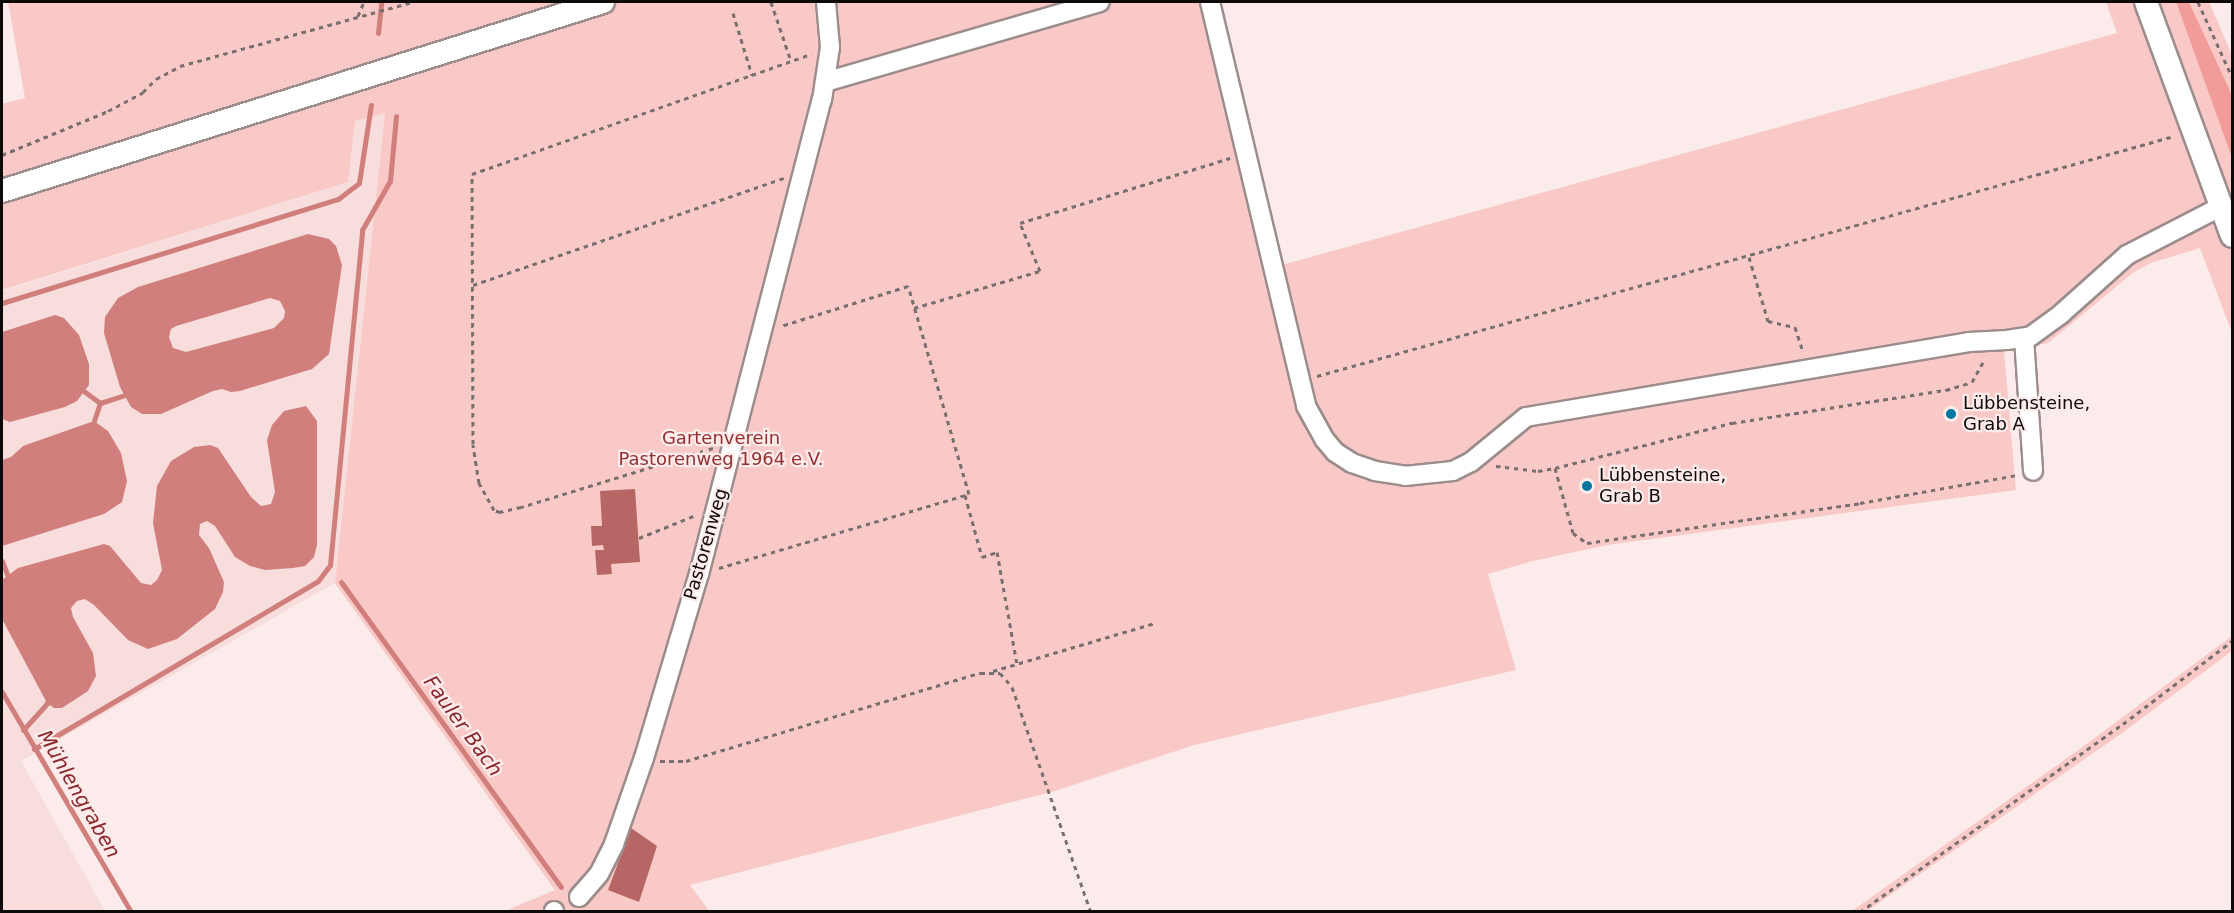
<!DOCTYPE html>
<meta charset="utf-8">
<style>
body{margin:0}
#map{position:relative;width:2234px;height:913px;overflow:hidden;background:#fbebea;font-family:"DejaVu Sans",sans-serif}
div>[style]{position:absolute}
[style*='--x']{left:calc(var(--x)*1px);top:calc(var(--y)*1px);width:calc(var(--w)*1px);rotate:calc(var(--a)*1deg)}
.built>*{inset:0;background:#f7dedd}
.green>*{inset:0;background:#f8c9c6}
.forest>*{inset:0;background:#f19c99}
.water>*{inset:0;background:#d17f7c}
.stream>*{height:5px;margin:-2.5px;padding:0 2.5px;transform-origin:2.5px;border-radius:2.5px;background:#d17f7c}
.building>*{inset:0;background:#b66664}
.path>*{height:3px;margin-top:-1.5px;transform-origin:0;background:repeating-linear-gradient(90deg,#796f6f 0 4.5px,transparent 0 9px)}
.roads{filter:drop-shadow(2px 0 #9c8d8c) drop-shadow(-2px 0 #9c8d8c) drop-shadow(0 2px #9c8d8c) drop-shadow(0 -2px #9c8d8c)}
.minor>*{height:18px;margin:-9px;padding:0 9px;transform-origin:9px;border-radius:9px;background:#fff}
.major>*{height:22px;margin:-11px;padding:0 11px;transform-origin:11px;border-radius:11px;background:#fff}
.dots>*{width:16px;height:16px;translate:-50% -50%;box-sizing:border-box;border:3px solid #fbebea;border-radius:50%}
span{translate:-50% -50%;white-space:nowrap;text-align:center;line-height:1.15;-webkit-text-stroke:4.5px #fbebea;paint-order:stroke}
.poi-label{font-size:18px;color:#0f0a0a}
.left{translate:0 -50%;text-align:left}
.park-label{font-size:18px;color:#933033}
.street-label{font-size:18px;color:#0f0a0a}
.water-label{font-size:20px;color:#89272b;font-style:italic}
.frame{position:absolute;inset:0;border:3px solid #0f0a0a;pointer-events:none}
</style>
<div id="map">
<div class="built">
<div style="clip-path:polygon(385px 113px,335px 583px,21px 761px,105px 911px,2px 911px,2px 291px,348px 182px,355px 121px)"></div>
</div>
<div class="green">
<div style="clip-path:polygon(8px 2px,1217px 2px,1282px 265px,2117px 33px,2106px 2px,2176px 2px,2232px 158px,2232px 333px,2200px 248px,2151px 263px,2134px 272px,2048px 343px,2004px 351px,2016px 490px,1607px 545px,1533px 561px,1488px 574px,1516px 670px,1194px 745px,1055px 791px,690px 885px,709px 911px,505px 911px,555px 890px,335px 583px,385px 113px,355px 121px,348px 182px,2px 290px,2px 104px,25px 98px)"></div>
<div style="clip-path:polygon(2189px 2px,2209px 2px,2232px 55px,2232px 95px)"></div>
<div style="clip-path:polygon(2232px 636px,2232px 651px,2122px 733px,1867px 911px,1852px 911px,2077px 751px)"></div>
</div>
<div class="forest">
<div style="clip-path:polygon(2176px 2px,2189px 2px,2232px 95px,2232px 158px)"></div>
</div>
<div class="water">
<div style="clip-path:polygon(evenodd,308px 234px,329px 239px,336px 246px,342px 265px,329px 354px,312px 369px,240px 391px,231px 392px,222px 389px,213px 391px,161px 414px,142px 414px,131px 407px,120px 387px,104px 333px,105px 317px,118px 298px,138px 287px,308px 234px,270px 298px,280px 301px,285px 311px,284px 318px,274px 328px,186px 352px,173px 348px,169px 337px,171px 329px,176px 326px,270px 298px)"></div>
<div style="clip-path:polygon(55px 315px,64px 318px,79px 335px,89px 364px,89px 385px,77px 401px,65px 407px,10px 422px,2px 419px,2px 332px)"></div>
<div style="clip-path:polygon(306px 406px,317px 421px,317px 545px,314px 557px,305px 566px,293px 568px,265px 570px,250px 566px,235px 557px,215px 526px,207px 521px,200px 524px,199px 535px,209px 548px,224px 582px,223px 592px,215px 609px,177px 639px,148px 649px,128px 640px,94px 605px,85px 599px,77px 601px,71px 608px,73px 617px,93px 653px,96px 676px,88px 691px,62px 708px,54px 708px,47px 703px,2px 619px,2px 580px,18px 568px,104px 544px,110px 546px,141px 583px,151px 585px,157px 580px,162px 570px,153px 523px,157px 486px,171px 461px,194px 447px,210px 445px,218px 448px,251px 497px,261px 506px,271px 504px,275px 492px,267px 440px,272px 425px,284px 411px)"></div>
<div style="clip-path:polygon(94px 421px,108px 431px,121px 453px,127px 481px,122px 502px,104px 514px,2px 546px,2px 460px,11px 457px,23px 446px)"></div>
</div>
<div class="stream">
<div style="--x:378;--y:33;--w:31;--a:-84"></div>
<div style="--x:2;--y:303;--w:352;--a:-17.2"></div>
<div style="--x:338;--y:199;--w:26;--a:-37"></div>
<div style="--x:359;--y:183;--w:79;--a:-81.3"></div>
<div style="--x:85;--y:392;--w:19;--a:36"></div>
<div style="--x:100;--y:403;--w:25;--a:-18"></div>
<div style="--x:94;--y:421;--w:19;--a:-72"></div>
<div style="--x:2;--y:561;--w:19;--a:69"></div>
<div style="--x:341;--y:582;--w:376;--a:54.2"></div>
<div style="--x:2;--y:692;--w:255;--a:59.6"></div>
<div style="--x:23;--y:730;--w:36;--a:-48"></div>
<div style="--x:47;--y:703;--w:7;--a:-74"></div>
<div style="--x:34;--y:749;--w:330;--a:-30.6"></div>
<div style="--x:318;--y:581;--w:20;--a:-53"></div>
<div style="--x:330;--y:565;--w:337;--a:-84.5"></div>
<div style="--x:362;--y:230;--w:56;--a:-60.3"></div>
<div style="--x:390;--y:181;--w:65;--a:-84.7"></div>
</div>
<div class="building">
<div style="clip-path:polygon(635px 489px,640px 562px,611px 564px,612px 574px,597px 575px,595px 550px,604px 550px,603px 545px,592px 546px,591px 526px,602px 526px,600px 491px)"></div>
<div style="clip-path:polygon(631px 828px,657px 846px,639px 902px,608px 890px)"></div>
</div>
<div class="path">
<div style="--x:771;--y:2;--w:62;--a:71.3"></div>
<div style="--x:2198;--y:2;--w:82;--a:65.6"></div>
<div style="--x:733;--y:13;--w:65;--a:73"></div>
<div style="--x:752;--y:75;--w:63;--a:-19.6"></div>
<div style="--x:358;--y:16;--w:15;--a:-67"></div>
<div style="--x:2;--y:155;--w:115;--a:-22.5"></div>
<div style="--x:108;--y:111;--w:40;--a:-28"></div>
<div style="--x:143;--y:92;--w:18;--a:-45"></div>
<div style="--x:156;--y:79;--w:27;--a:-28"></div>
<div style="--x:180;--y:66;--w:241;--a:-15.4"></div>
<div style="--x:1749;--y:257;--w:67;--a:73.5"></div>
<div style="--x:1768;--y:321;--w:28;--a:13"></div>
<div style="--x:1795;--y:327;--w:26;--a:72"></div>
<div style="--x:473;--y:285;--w:329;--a:-19"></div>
<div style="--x:914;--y:308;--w:131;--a:-16.4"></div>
<div style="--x:1040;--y:271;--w:52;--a:-112.6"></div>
<div style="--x:1020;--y:223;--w:220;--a:-17.2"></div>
<div style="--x:1317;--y:376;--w:890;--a:-15.64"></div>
<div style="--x:713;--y:448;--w:201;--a:162.9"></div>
<div style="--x:521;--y:507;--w:22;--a:167"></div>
<div style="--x:500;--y:512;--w:6;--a:-162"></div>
<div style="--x:494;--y:510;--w:31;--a:-119"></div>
<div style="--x:479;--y:483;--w:39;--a:-99"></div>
<div style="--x:473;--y:444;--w:270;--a:-90.2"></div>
<div style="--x:472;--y:174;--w:297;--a:-19.5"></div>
<div style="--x:1496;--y:466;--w:42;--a:6.8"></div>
<div style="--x:1538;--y:471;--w:17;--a:-10"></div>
<div style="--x:1555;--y:468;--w:183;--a:-14.3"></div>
<div style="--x:1732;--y:423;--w:217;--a:-8.8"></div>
<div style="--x:1946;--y:390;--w:27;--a:-17"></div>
<div style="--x:1972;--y:382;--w:26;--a:-61"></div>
<div style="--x:1555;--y:468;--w:67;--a:74.5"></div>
<div style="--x:1573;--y:533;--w:17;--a:36"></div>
<div style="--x:1587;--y:543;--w:276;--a:-8.3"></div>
<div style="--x:1860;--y:503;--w:159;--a:-10.1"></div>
<div style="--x:965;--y:495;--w:64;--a:74.7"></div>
<div style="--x:982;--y:557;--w:16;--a:-18"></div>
<div style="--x:997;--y:552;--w:114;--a:79.9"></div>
<div style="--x:639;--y:538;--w:61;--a:-22"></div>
<div style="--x:719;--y:568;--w:261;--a:-16.5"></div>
<div style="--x:969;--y:494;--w:217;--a:-106.3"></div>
<div style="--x:908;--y:286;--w:133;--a:162.5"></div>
<div style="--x:993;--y:671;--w:169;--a:-16.5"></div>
<div style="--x:660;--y:761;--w:26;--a:0"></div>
<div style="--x:686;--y:761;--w:307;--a:-16.7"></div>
<div style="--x:980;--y:673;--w:20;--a:0"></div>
<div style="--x:1000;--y:673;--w:18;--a:49"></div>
<div style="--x:1012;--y:687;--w:238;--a:70.7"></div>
<div style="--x:1860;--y:912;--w:323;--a:-35.6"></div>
<div style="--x:2123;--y:724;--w:137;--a:-37.3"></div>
</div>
<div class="roads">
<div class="minor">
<div style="--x:1210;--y:2;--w:415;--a:76.6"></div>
<div style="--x:1306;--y:406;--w:39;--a:61"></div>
<div style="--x:1325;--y:440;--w:16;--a:50"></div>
<div style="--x:1335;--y:452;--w:20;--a:33"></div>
<div style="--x:1352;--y:463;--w:24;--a:19"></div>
<div style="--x:1375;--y:471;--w:30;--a:9"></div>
<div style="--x:1405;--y:476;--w:48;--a:-5.9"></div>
<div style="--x:1453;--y:471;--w:20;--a:-27"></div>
<div style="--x:1471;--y:462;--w:71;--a:-39.3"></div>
<div style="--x:1526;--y:417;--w:449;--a:-9.6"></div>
<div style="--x:1969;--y:342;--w:38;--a:-3"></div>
<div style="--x:2007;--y:340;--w:24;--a:-9"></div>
<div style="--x:2031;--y:336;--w:37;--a:-36"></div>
<div style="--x:2061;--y:314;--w:89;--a:-41.8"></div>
<div style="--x:2127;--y:255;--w:107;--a:-27.3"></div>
<div style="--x:825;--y:82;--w:286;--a:-16.2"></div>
<div style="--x:2024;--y:338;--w:133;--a:86.1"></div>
<div style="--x:579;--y:897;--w:30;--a:-49"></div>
<div style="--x:599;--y:874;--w:34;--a:-63"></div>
<div style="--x:614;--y:844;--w:91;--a:-70.8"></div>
<div style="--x:644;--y:758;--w:192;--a:-73.4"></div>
<div style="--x:699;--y:574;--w:490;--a:-75.5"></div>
<div style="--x:822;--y:100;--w:54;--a:-81.4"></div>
<div style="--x:830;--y:47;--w:45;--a:-95.1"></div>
<div style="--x:554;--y:911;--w:1;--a:90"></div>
</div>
<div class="major">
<div style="--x:2146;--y:2;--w:249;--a:69.8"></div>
<div style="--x:2;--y:191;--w:630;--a:-17.46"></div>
</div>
</div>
<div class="dots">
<div style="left:1951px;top:414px;background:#0376a0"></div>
<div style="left:1587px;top:486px;background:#0376a0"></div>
</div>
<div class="poi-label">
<span class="left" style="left:1963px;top:414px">Lübbensteine,<br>Grab A</span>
<span class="left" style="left:1599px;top:486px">Lübbensteine,<br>Grab B</span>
</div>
<div class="park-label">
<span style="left:721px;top:449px">Gartenverein<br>Pastorenweg 1964 e.V.</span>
</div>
<div class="street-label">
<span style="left:706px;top:544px;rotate:-74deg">Pastorenweg</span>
</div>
<div class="water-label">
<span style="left:463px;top:726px;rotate:54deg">Fauler Bach</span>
<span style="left:79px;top:794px;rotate:60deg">Mühlengraben</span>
</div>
<div class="frame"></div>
</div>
